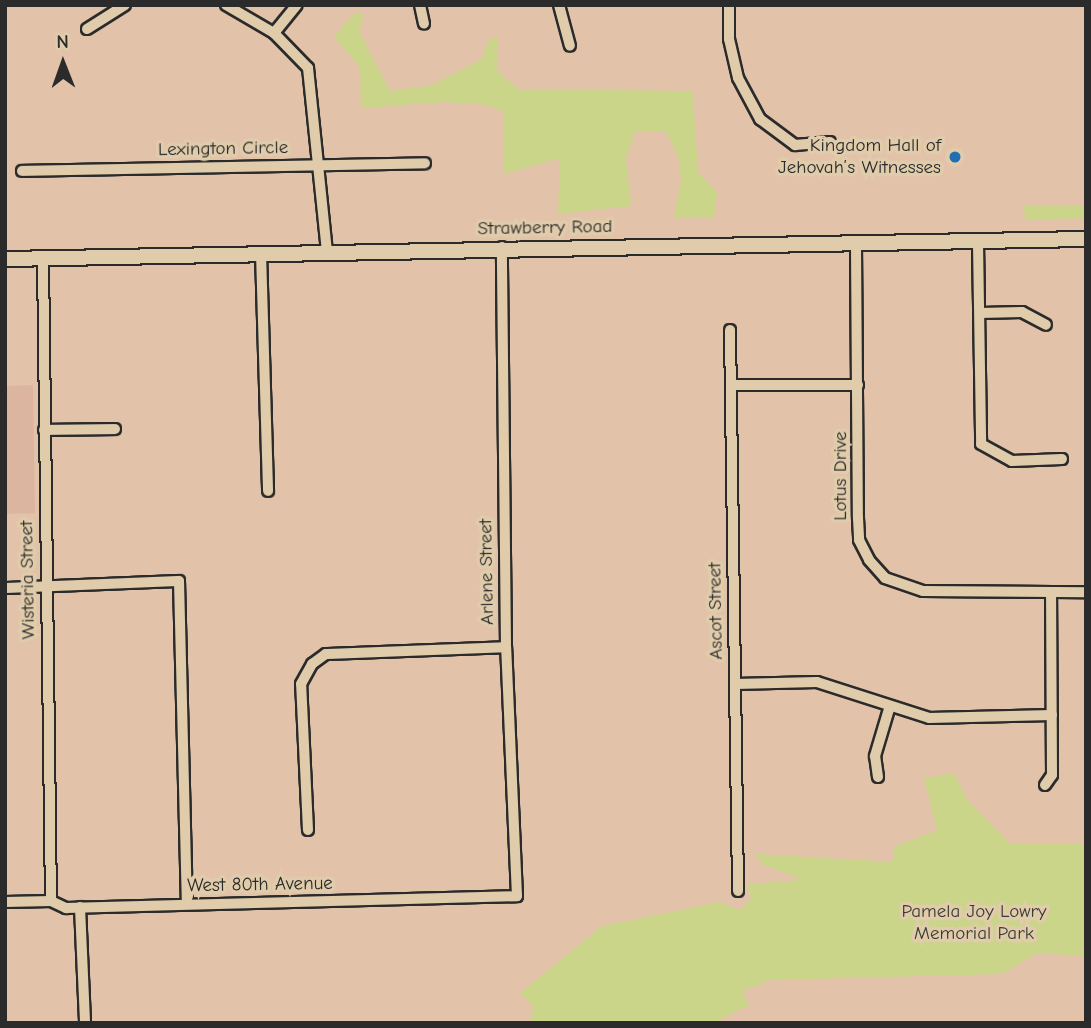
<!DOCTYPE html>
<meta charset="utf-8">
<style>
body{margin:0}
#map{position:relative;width:1091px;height:1028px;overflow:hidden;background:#e2c2a8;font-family:"Comic Neue",sans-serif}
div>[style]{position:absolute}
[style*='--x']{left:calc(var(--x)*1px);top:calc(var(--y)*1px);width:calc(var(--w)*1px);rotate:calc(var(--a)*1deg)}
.built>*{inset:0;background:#dcb5a1}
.green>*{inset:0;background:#cad589}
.roads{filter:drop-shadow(2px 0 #2b2b2b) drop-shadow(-2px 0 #2b2b2b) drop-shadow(0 2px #2b2b2b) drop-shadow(0 -2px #2b2b2b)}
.minor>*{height:10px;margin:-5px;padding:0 5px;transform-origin:5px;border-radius:5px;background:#e0ccab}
.tertiary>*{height:14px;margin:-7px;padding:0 7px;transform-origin:7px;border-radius:7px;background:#e0ccab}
.dots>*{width:19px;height:19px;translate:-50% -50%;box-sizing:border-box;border:4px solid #e0ccab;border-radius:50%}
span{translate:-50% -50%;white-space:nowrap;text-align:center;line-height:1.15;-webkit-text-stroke:7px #e0ccab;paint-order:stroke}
.poi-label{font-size:19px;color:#2b2b2b}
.right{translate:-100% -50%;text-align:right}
.street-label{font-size:19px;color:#2b2b2b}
.park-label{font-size:19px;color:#3b3c34}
.frame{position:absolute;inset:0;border:7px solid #2b2b2b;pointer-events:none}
.north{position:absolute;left:28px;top:28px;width:70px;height:70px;-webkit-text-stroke:5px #e0ccab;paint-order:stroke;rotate:359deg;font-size:19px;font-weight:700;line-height:28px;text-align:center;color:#2b2b2b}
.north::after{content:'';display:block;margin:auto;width:24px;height:32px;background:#2b2b2b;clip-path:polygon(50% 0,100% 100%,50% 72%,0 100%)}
</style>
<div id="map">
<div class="built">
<div style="clip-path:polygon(33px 385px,35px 513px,5px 514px,5px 386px)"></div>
</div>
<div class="green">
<div style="clip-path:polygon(364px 13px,359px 31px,390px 91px,432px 85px,482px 59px,488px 42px,497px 35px,498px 72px,519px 89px,693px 91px,698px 172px,717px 193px,714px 217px,674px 217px,681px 179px,678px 157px,666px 132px,635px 132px,626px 158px,631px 206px,558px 214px,560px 158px,504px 174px,503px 112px,487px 105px,444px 102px,361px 108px,360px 67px,334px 37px,353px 14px)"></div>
<div style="clip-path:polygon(1086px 201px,1086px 218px,1025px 220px,1024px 205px,1083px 205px)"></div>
<div style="clip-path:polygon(954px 773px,967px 799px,1009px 843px,1086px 843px,1086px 956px,1038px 953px,1001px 974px,771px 980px,742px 991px,749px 1005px,713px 1023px,531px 1023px,533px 1007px,520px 993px,602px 926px,720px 902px,740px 910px,751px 898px,747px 884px,802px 880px,762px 864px,756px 854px,893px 862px,893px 847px,937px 830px,924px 778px)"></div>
</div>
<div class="roads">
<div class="minor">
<div style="--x:226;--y:5;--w:56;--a:30.3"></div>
<div style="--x:274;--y:33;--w:49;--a:45.8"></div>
<div style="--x:308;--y:68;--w:184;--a:84.1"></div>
<div style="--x:420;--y:5;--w:19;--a:78"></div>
<div style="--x:559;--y:5;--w:42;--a:75"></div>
<div style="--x:729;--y:5;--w:34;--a:90"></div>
<div style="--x:729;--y:39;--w:40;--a:77"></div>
<div style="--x:738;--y:78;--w:47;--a:61.8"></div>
<div style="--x:760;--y:119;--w:44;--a:36.6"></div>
<div style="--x:795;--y:145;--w:35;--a:-5"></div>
<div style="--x:87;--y:29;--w:45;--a:-32.3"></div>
<div style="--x:274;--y:33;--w:36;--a:-51"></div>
<div style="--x:22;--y:171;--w:403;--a:-1.1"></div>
<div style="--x:978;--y:243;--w:201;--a:89.1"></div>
<div style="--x:981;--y:444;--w:35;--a:29"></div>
<div style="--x:1012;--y:461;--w:50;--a:-2.3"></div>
<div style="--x:856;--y:246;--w:272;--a:89.6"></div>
<div style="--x:858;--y:518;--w:22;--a:87"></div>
<div style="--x:859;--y:540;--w:22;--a:63"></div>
<div style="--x:869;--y:560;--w:24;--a:48"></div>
<div style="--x:885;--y:578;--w:40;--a:18.9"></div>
<div style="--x:923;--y:591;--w:163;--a:0.4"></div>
<div style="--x:261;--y:253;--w:238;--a:88.3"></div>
<div style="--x:43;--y:258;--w:643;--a:89.29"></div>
<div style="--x:980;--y:313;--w:42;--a:-1.4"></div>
<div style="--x:1022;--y:312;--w:27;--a:28"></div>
<div style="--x:730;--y:330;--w:561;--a:89.18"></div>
<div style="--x:731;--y:385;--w:127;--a:0"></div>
<div style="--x:44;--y:430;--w:71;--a:-0.8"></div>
<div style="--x:5;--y:588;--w:174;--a:-2.3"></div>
<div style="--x:179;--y:581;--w:322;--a:88.6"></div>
<div style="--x:735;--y:684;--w:82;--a:-1.4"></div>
<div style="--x:817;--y:682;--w:118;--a:17.8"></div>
<div style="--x:929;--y:718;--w:123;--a:-1.4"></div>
<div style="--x:878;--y:777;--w:21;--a:-98"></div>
<div style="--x:875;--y:756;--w:49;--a:-73.4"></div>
<div style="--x:1045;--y:785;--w:12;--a:-55"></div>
<div style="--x:1052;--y:775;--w:182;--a:-90.3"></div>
<div style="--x:308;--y:830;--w:146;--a:-92.7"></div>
<div style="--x:301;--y:684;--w:23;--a:-61"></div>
<div style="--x:312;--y:664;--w:17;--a:-36"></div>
<div style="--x:326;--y:654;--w:180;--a:-2.2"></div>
<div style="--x:5;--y:902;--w:46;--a:-1.2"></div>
<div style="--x:51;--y:901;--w:17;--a:25"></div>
<div style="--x:66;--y:908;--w:451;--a:-1.5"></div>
<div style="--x:517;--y:896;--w:249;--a:-92.5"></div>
<div style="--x:506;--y:647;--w:400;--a:-90.6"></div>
<div style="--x:80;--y:907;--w:116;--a:87.5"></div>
</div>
<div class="tertiary">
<div style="--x:5;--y:259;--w:1081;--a:-1.06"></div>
</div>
</div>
<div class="dots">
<div style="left:955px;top:157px;background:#1f6fb2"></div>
</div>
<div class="poi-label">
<span class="right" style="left:941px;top:157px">Kingdom Hall of<br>Jehovah’s Witnesses</span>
</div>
<div class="street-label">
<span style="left:223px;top:149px;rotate:-1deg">Lexington Circle</span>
<span style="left:545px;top:228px;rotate:-1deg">Strawberry Road</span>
<span style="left:841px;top:476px;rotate:-90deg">Lotus Drive</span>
<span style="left:487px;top:572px;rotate:-91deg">Arlene Street</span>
<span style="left:28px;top:580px;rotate:-91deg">Wisteria Street</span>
<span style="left:716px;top:611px;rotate:-91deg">Ascot Street</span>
<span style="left:260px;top:885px;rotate:-1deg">West 80th Avenue</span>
</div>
<div class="park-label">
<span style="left:974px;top:923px">Pamela Joy Lowry<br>Memorial Park</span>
</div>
<div class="frame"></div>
<div class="north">N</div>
</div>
